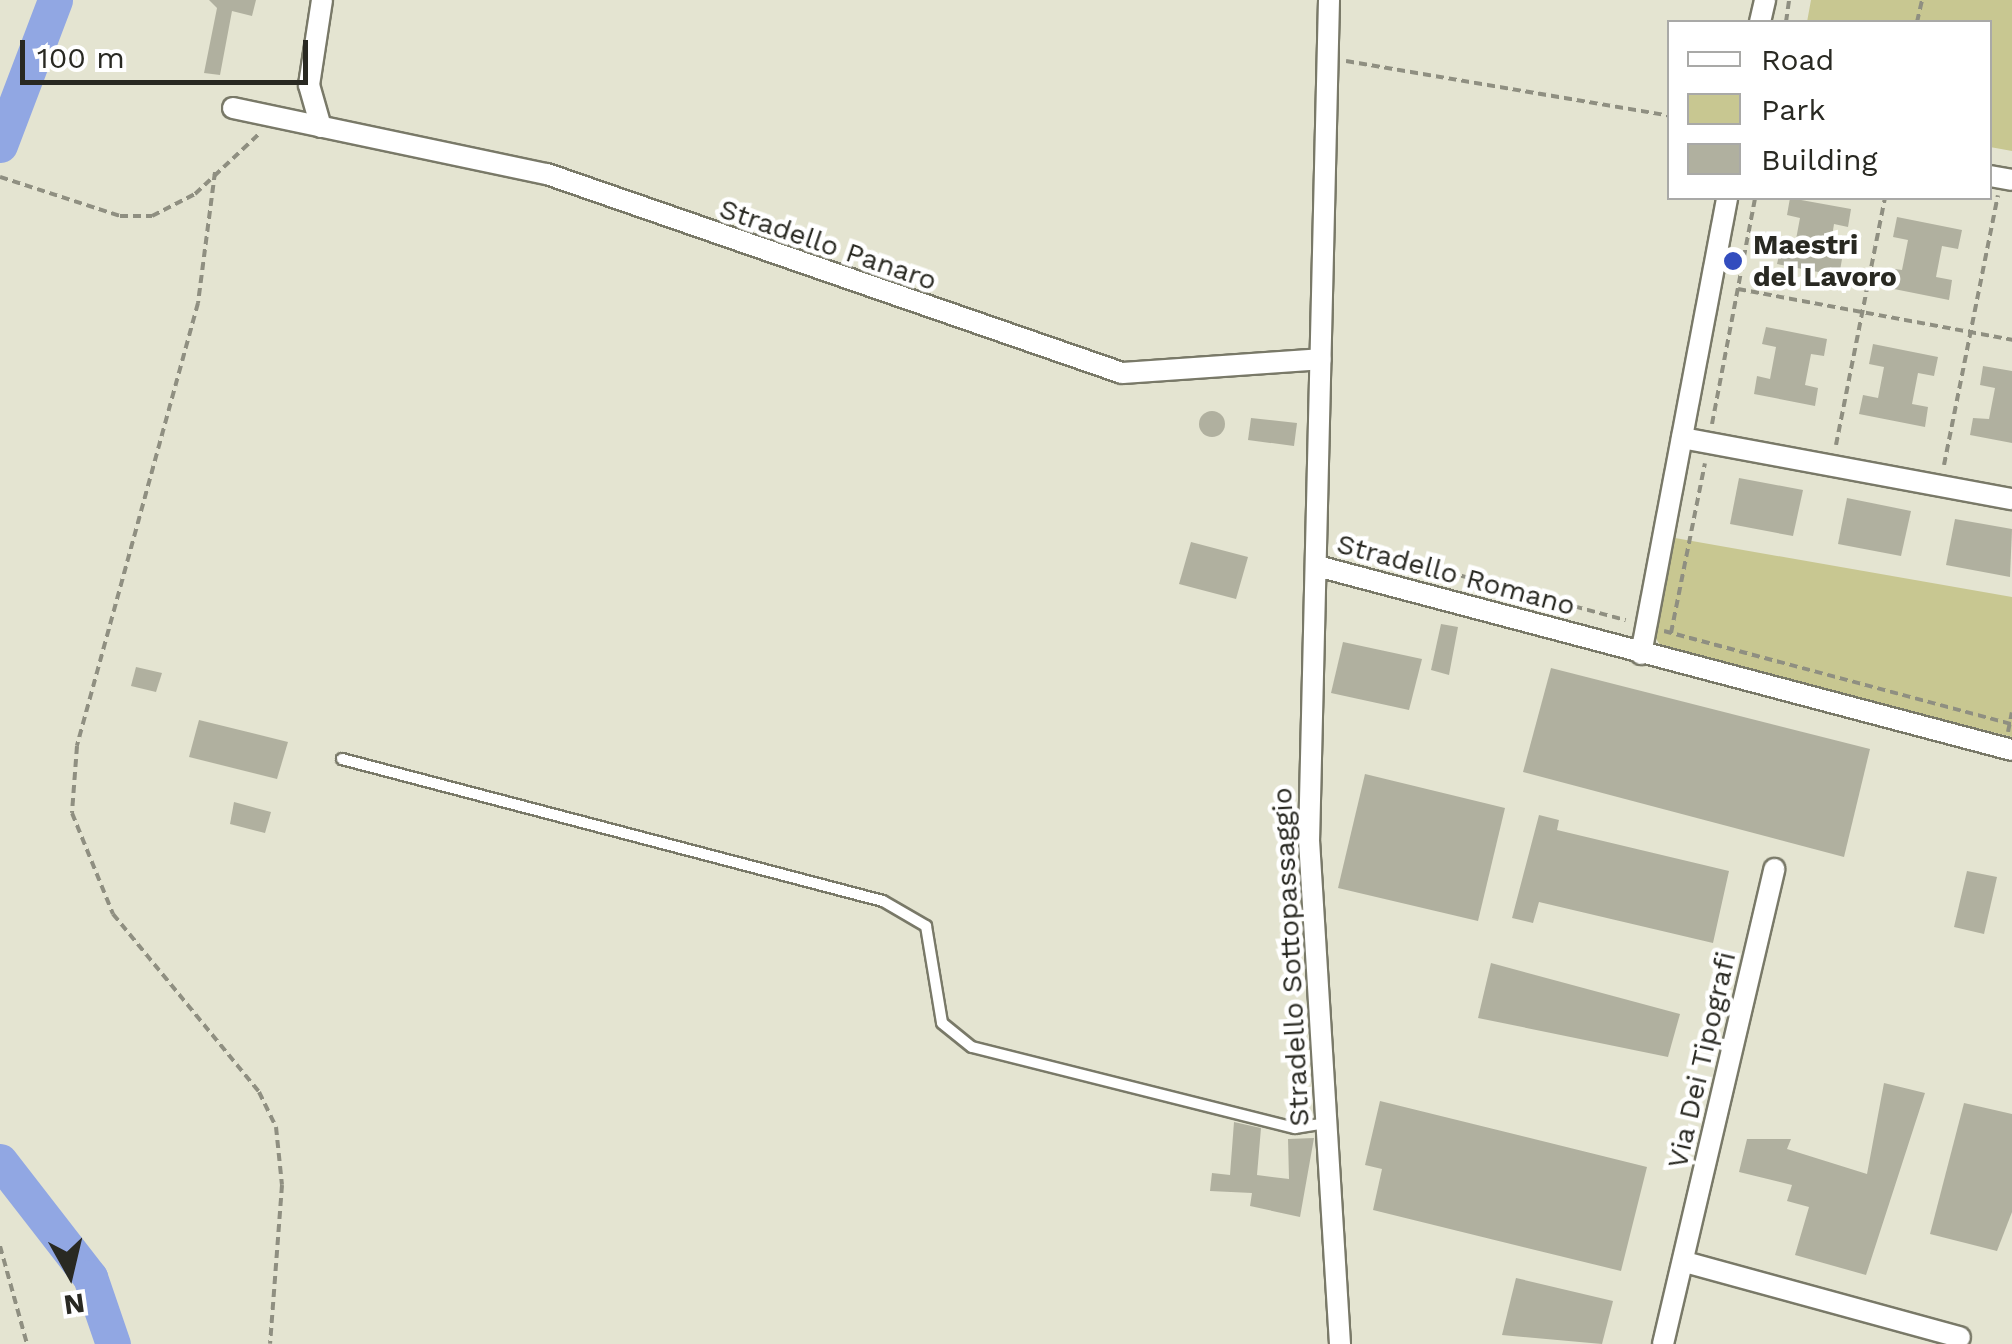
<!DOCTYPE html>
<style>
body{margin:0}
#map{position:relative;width:2012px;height:1344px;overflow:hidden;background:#e4e4d1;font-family:"Work Sans",sans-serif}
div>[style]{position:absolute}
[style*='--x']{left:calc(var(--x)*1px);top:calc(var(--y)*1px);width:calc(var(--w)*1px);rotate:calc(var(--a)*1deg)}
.green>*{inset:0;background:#c8c791}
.river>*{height:35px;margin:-17.5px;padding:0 17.5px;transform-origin:17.5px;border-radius:17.5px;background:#91a7e3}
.building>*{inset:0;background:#b0b09f}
.round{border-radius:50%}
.path>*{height:4px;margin-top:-2px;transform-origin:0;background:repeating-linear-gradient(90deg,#8f8f81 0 8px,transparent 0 13px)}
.roads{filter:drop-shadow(2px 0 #797968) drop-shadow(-2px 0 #797968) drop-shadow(0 2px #797968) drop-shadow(0 -2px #797968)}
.lane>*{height:10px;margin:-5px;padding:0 5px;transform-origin:5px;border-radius:5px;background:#fff}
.street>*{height:20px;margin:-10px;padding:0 10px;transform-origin:10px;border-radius:10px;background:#fff}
.dots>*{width:28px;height:28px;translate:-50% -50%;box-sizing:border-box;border:5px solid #fff;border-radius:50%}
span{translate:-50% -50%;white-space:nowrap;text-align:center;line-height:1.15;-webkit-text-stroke:9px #fff;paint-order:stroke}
.street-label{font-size:28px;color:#292922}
.poi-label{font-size:28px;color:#292922;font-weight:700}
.left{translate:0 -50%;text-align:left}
.legend{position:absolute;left:1667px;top:20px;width:325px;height:180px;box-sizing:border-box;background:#fff;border:2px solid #a9a9a7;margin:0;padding:12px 18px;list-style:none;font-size:30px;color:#292922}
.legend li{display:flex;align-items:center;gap:20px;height:50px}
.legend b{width:50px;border:2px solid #a9a9a7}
.north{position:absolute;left:20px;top:1224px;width:100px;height:100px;-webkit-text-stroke:8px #fff;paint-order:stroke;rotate:172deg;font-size:28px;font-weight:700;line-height:40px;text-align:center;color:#292922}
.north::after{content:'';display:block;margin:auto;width:35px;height:45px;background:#292922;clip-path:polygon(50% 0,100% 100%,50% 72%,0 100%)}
.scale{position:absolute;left:20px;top:40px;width:288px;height:45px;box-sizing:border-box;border:5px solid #292922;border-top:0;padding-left:12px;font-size:30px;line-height:35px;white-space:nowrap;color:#292922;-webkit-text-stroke:8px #fff;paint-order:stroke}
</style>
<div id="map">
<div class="green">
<div style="clip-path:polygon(1811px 0,2012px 0,2012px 151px,1990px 147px,1990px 22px,1807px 22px)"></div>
<div style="clip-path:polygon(1675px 538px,2012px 597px,2012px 737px,1662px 648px,1655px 637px)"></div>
</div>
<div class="river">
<div style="--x:0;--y:145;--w:155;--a:-69.2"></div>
<div style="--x:0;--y:1161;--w:147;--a:52.2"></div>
<div style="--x:90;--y:1277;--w:71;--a:71.1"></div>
</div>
<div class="building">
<div style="clip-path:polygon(209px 0,256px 0,252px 16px,232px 11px,220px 75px,204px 73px,217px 8px)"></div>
<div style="clip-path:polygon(1790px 198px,1851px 209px,1848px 227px,1834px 224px,1829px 256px,1842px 259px,1839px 276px,1777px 264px,1781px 247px,1794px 250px,1800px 218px,1787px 215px)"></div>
<div style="clip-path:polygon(1897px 217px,1962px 230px,1958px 249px,1942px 246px,1936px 277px,1952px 280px,1949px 300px,1884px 287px,1887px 268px,1902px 270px,1908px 240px,1893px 237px)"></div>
<div style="clip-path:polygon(1766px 327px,1827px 339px,1824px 356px,1811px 354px,1805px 385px,1818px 388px,1815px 406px,1754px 394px,1757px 376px,1770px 379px,1776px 347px,1762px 344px)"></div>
<div style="clip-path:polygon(1873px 344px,1938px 357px,1934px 376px,1918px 373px,1912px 404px,1928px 407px,1925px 427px,1859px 414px,1863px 395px,1878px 398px,1884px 367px,1869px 364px)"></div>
<div style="clip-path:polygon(1983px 366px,2012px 371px,2012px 443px,1970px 435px,1973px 418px,1989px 419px,1995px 388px,1980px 385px)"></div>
<div class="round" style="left:1199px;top:411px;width:26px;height:26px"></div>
<div style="clip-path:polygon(1251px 418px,1297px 423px,1294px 446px,1248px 440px)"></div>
<div style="clip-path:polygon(1739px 478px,1803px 490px,1793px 536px,1730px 524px)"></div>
<div style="clip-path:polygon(1847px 498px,1911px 511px,1901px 556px,1838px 544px)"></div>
<div style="clip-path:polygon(1955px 519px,2012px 529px,2010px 577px,1946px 565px)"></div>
<div style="clip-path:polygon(1191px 542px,1248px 557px,1236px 599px,1179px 584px)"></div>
<div style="clip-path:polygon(1441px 624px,1458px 627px,1449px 675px,1431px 670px)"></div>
<div style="clip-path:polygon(1343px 642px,1422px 659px,1409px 710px,1331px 693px)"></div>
<div style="clip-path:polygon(136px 667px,162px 673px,156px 692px,131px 686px)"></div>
<div style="clip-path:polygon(1551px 668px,1870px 749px,1844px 857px,1523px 772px)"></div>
<div style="clip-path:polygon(199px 720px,288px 742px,277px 779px,189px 757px)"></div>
<div style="clip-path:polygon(1365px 774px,1505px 808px,1478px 921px,1338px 888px)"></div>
<div style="clip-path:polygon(234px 802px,271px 812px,265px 833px,230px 824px)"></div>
<div style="clip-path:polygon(1539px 815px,1559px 820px,1557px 830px,1729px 871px,1713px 943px,1539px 902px,1533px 923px,1512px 918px)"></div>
<div style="clip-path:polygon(1967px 871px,1997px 877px,1984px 934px,1954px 927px)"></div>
<div style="clip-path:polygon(1491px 963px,1680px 1014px,1668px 1057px,1478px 1018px)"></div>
<div style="clip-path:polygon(1884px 1083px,1925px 1093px,1866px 1275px,1795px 1255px,1809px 1207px,1787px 1201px,1792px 1185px,1739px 1172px,1747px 1139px,1791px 1139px,1787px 1149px,1867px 1174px)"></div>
<div style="clip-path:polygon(1380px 1101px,1647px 1167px,1621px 1271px,1373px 1210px,1382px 1169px,1365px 1165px)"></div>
<div style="clip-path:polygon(1964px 1103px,2012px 1114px,2012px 1212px,1997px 1251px,1930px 1234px)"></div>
<div style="clip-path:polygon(1234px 1122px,1261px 1128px,1257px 1175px,1289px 1179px,1288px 1139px,1314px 1138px,1300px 1217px,1250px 1206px,1252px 1193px,1210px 1191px,1212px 1173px,1230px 1175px)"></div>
<div style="clip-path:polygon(1516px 1278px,1613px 1301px,1602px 1344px,1502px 1335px)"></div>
</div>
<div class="path">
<div style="--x:1786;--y:22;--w:22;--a:-82"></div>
<div style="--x:1917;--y:22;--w:23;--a:-77"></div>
<div style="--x:1346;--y:61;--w:329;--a:9.6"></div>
<div style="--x:215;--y:172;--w:132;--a:97.4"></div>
<div style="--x:198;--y:303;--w:459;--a:105.3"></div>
<div style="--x:77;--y:746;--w:67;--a:94.3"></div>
<div style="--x:72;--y:813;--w:109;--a:67.9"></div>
<div style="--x:113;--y:914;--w:230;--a:50.6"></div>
<div style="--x:259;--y:1092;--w:39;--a:64"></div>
<div style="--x:276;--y:1127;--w:58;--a:84.1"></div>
<div style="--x:282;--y:1185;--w:159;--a:94.3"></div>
<div style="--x:0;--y:177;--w:126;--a:18"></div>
<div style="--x:120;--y:216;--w:32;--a:0"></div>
<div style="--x:152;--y:216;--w:48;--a:-27.1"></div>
<div style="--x:195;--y:194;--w:88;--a:-43.2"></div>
<div style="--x:1738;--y:289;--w:279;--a:10.5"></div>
<div style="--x:1712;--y:424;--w:230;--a:-79.2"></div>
<div style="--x:1836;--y:445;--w:252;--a:-78.8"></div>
<div style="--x:1944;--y:465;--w:275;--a:-78.7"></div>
<div style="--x:1336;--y:542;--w:300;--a:15.1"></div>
<div style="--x:1664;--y:631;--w:360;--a:15"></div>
<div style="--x:1671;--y:633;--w:173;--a:-78.7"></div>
<div style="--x:2008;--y:732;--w:20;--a:-79"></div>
<div style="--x:0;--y:1246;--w:102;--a:74.6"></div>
</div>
<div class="roads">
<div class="lane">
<div style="--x:342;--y:759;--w:559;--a:14.71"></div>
<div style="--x:883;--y:901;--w:50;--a:30.2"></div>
<div style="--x:926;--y:926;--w:98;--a:80.6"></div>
<div style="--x:942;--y:1023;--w:38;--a:39"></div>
<div style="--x:972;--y:1047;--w:333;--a:14.1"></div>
<div style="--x:1295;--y:1128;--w:31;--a:-9"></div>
</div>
<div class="street">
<div style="--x:1329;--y:0;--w:840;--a:91.36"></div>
<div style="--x:1309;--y:840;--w:505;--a:86.48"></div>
<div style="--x:1760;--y:22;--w:23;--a:-77"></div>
<div style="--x:233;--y:108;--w:321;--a:11.9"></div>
<div style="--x:547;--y:174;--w:608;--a:19.09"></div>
<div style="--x:1122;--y:373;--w:199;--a:-4"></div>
<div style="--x:321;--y:127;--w:44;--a:-105.9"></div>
<div style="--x:309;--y:85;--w:86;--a:-81.3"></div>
<div style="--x:1990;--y:176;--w:22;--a:10"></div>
<div style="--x:1682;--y:438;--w:336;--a:10.5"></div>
<div style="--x:1317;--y:566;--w:719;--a:14.83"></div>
<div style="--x:1641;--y:654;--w:464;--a:-79.3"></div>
<div style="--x:1685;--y:1262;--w:285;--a:15.3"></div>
<div style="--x:1663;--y:1344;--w:488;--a:-76.8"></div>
</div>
</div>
<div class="dots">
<div style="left:1733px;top:261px;background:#334dbe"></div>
</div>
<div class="street-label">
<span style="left:828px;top:245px;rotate:19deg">Stradello Panaro</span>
<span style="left:1456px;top:575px;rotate:15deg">Stradello Romano</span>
<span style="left:1291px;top:957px;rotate:-93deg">Stradello Sottopassaggio</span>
<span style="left:1702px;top:1060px;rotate:-77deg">Via Dei Tipografi</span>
</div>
<div class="poi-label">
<span class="left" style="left:1753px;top:261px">Maestri<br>del Lavoro</span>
</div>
<ul class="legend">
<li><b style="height:12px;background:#fff"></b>Road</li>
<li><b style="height:28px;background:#c8c791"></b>Park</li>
<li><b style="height:28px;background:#b0b09f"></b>Building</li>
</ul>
<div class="north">N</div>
<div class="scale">100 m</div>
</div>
